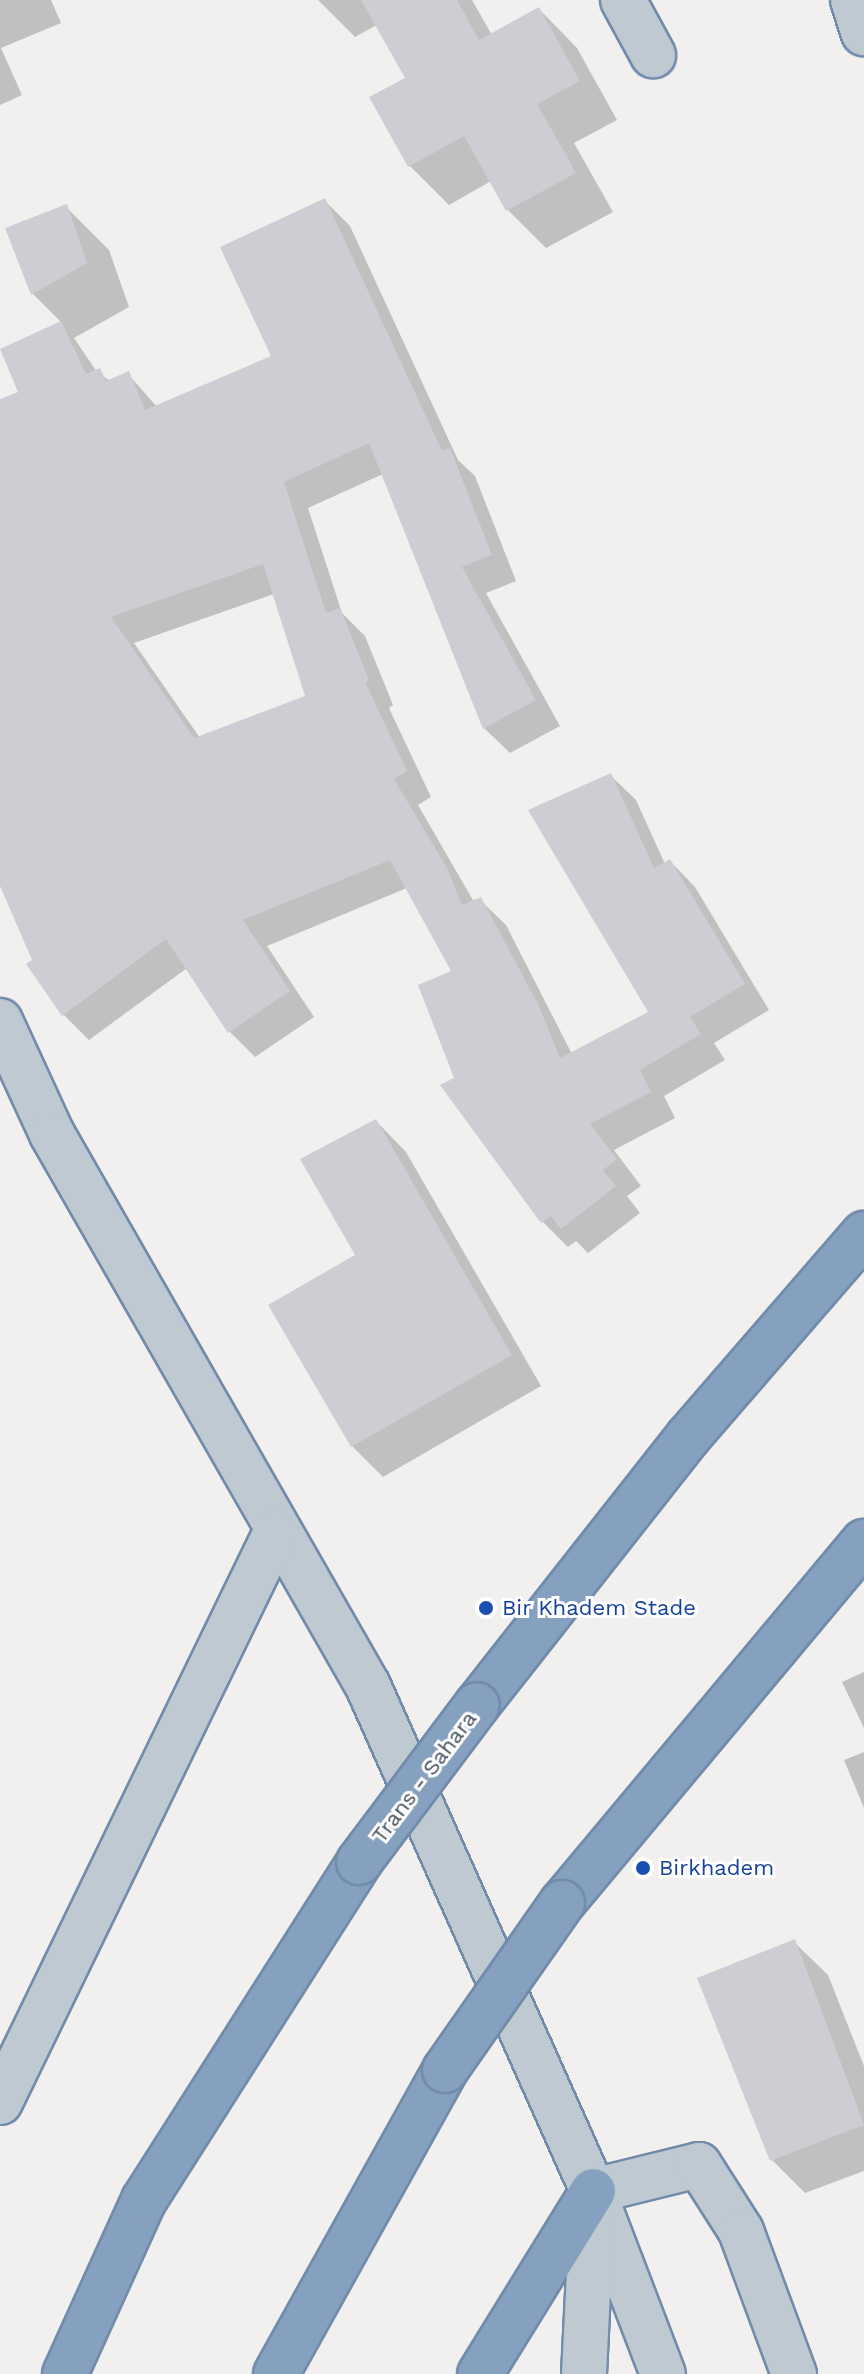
<!DOCTYPE html>
<style>
body{margin:0}
#map{position:relative;width:864px;height:2374px;overflow:hidden;background:#f2efef;font-family:"Work Sans",sans-serif}
div>[style]{position:absolute}
[style*='--x']{left:calc(var(--x)*1px);top:calc(var(--y)*1px);width:calc(var(--w)*1px);rotate:calc(var(--a)*1deg)}
.shadow>*{inset:0;background:#0003}
.building>*{inset:0;background:#ccced4}
.roads{filter:drop-shadow(2px 0 #718bab) drop-shadow(-2px 0 #718bab) drop-shadow(0 2px #718bab) drop-shadow(0 -2px #718bab)}
.minor>*{height:44px;margin:-22px;padding:0 22px;transform-origin:22px;border-radius:22px;background:#bfc9d1}
.highway>*{height:44px;margin:-22px;padding:0 22px;transform-origin:22px;border-radius:22px;background:#86a0bf}
.bridges{filter:drop-shadow(2px 0 #718bab) drop-shadow(-2px 0 #718bab) drop-shadow(0 2px #718bab) drop-shadow(0 -2px #718bab)}
.highway-bridge>*{height:44px;margin:-22px;padding:0 22px;transform-origin:22px;border-radius:22px;background:#86a0bf}
.dots>*{width:22px;height:22px;translate:-50% -50%;box-sizing:border-box;border:4px solid #fff;border-radius:50%}
span{translate:-50% -50%;white-space:nowrap;text-align:center;line-height:1.15;-webkit-text-stroke:6px #fff;paint-order:stroke}
.transit-label{font-size:22px;color:#164399}
.left{translate:0 -50%;text-align:left}
.street-label{font-size:22px;color:#47525d}
</style>
<div id="map">
<div class="shadow">
<div style="clip-path:polygon(0 0,51px 0,61px 23px,1px 48px,22px 95px,0 105px)"></div>
<div style="clip-path:polygon(318px 0,472px 0,492px 35px,539px 9px,577px 48px,617px 120px,574px 143px,613px 212px,546px 248px,508px 210px,491px 181px,449px 205px,410px 166px,372px 98px,407px 78px,377px 25px,355px 37px)"></div>
<div style="clip-path:polygon(evenodd,325px 201px,350px 226px,458px 460px,475px 476px,516px 581px,486px 593px,560px 726px,510px 753px,484px 728px,383px 474px,308px 508px,342px 613px,365px 636px,393px 705px,389px 708px,431px 797px,418px 805px,474px 902px,480px 900px,506px 925px,572px 1054px,651px 1013px,610px 775px,636px 800px,665px 864px,670px 861px,695px 887px,769px 1010px,714px 1043px,725px 1060px,664px 1096px,675px 1118px,614px 1150px,641px 1186px,627px 1196px,640px 1213px,588px 1253px,576px 1241px,568px 1247px,543px 1222px,456px 1079px,453px 972px,407px 888px,267px 946px,314px 1017px,255px 1057px,229px 1031px,187px 968px,89px 1040px,63px 1014px,0 881px,0 402px,21px 393px,62px 323px,33px 294px,66px 207px,109px 250px,129px 307px,74px 338px,97px 372px,110px 381px,128px 374px,157px 407px,274px 357px,325px 201px,274px 594px,307px 697px,200px 738px,134px 643px,274px 594px)"></div>
<div style="clip-path:polygon(376px 1121px,406px 1152px,541px 1386px,383px 1477px,352px 1446px,271px 1305px,358px 1256px)"></div>
<div style="clip-path:polygon(864px 1672px,864px 1728px,842px 1682px)"></div>
<div style="clip-path:polygon(864px 1752px,864px 1808px,844px 1760px)"></div>
<div style="clip-path:polygon(794px 1942px,828px 1975px,864px 2066px,864px 2171px,805px 2193px,772px 2160px)"></div>
</div>
<div class="building">
<div style="clip-path:polygon(361px 0,457px 0,479px 40px,539px 7px,580px 81px,537px 104px,576px 173px,506px 211px,464px 136px,408px 167px,369px 97px,405px 78px)"></div>
<div style="clip-path:polygon(evenodd,325px 198px,442px 451px,450px 448px,492px 555px,462px 567px,536px 700px,483px 729px,369px 443px,284px 482px,326px 613px,340px 608px,369px 680px,365px 682px,407px 771px,394px 779px,447px 868px,462px 905px,481px 897px,539px 1006px,560px 1058px,648px 1012px,528px 810px,611px 773px,654px 868px,670px 859px,745px 984px,690px 1017px,701px 1034px,640px 1070px,651px 1092px,590px 1124px,617px 1159px,603px 1170px,616px 1186px,561px 1229px,551px 1216px,541px 1223px,440px 1085px,454px 1078px,418px 985px,451px 971px,390px 860px,243px 920px,290px 991px,228px 1033px,166px 939px,62px 1016px,26px 964px,32px 960px,0 886px,0 399px,18px 392px,0 349px,61px 321px,86px 374px,100px 368px,106px 381px,129px 371px,145px 410px,271px 356px,220px 247px,325px 198px,263px 564px,305px 696px,194px 738px,111px 617px,263px 564px)"></div>
<div style="clip-path:polygon(67px 204px,87px 263px,31px 295px,5px 228px)"></div>
<div style="clip-path:polygon(376px 1119px,512px 1355px,351px 1447px,268px 1305px,355px 1255px,300px 1159px)"></div>
<div style="clip-path:polygon(795px 1939px,864px 2125px,770px 2161px,697px 1978px)"></div>
</div>
<div class="roads">
<div class="minor">
<div style="--x:623;--y:0;--w:63;--a:61.4"></div>
<div style="--x:853;--y:0;--w:35;--a:72"></div>
<div style="--x:0;--y:1021;--w:124;--a:65.3"></div>
<div style="--x:52;--y:1134;--w:636;--a:60.21"></div>
<div style="--x:368;--y:1686;--w:553;--a:65.98"></div>
<div style="--x:593;--y:2191;--w:196;--a:69.1"></div>
<div style="--x:0;--y:2102;--w:633;--a:-64.16"></div>
<div style="--x:593;--y:2191;--w:109;--a:-13.8"></div>
<div style="--x:699;--y:2165;--w:78;--a:57.5"></div>
<div style="--x:741;--y:2231;--w:153;--a:69.7"></div>
<div style="--x:584;--y:2374;--w:164;--a:-87.2"></div>
</div>
<div class="highway">
<div style="--x:477;--y:1705;--w:341;--a:-51.8"></div>
<div style="--x:688;--y:1437;--w:269;--a:-49.1"></div>
<div style="--x:562;--y:1903;--w:471;--a:-50.1"></div>
<div style="--x:65;--y:2374;--w:191;--a:-65.6"></div>
<div style="--x:144;--y:2200;--w:401;--a:-57.5"></div>
<div style="--x:276;--y:2374;--w:348;--a:-60.9"></div>
<div style="--x:480;--y:2374;--w:215;--a:-58.3"></div>
</div>
</div>
<div class="bridges">
<div class="highway-bridge">
<div style="--x:359;--y:1862;--w:196;--a:-53.1"></div>
<div style="--x:445;--y:2070;--w:204;--a:-55"></div>
</div>
</div>
<div class="dots">
<div style="left:486px;top:1608px;background:#1a4fb4"></div>
<div style="left:643px;top:1868px;background:#1a4fb4"></div>
</div>
<div class="transit-label">
<span class="left" style="left:502px;top:1608px">Bir Khadem Stade</span>
<span class="left" style="left:659px;top:1868px">Birkhadem</span>
</div>
<div class="street-label">
<span style="left:424px;top:1777px;rotate:-53deg">Trans - Sahara</span>
</div>
</div>
